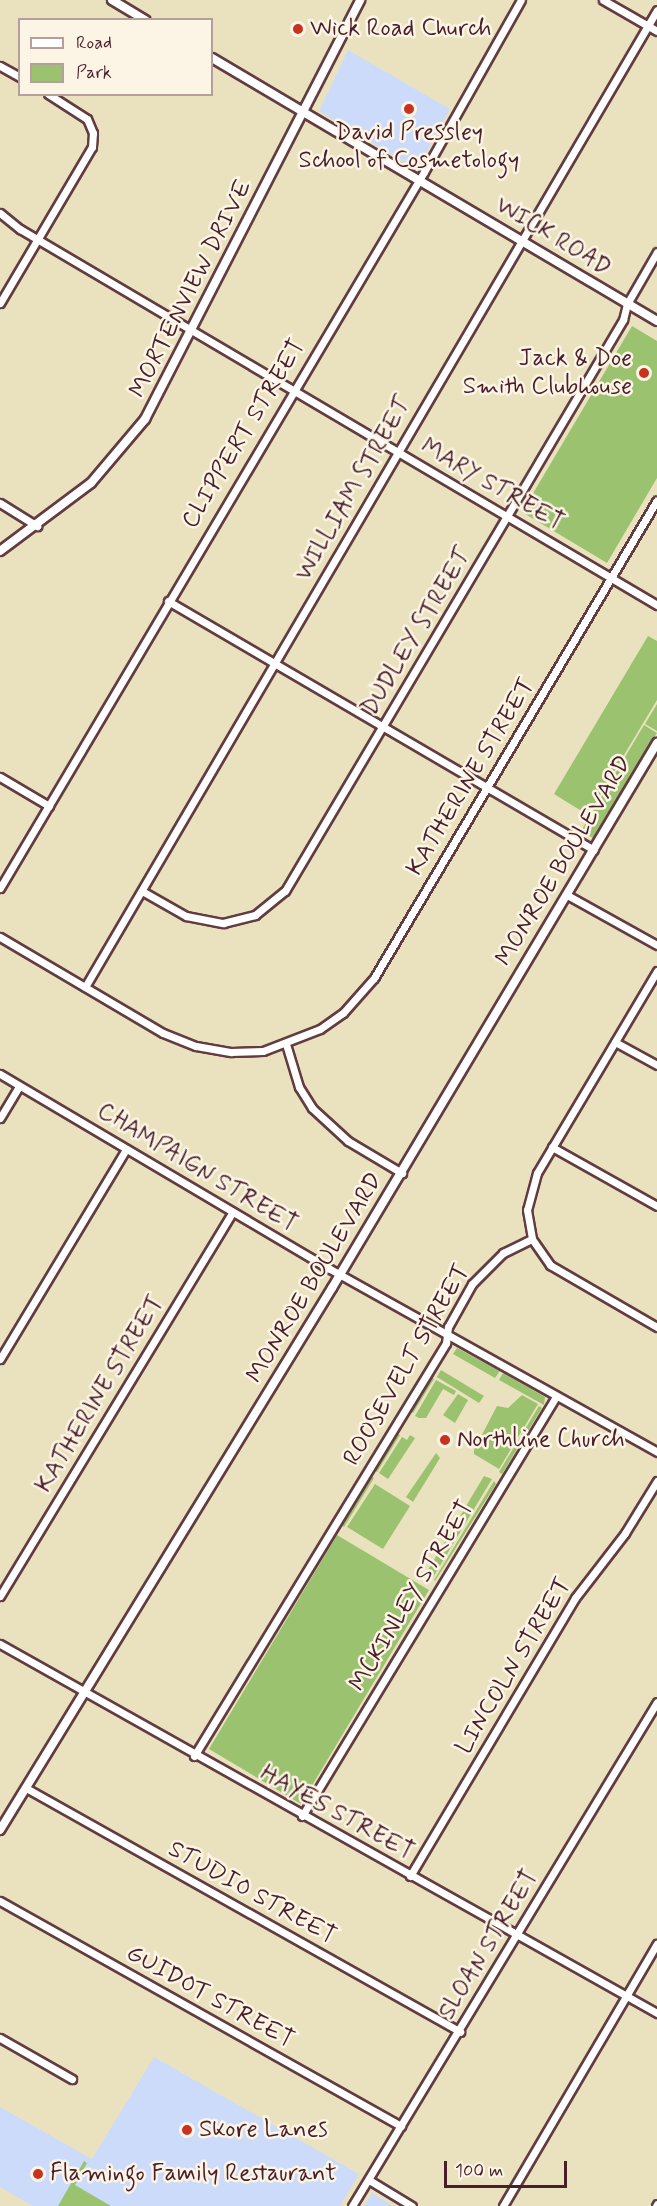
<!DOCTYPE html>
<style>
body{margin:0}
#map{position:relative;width:657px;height:2206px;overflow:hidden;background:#eae2bf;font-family:Mynerve,sans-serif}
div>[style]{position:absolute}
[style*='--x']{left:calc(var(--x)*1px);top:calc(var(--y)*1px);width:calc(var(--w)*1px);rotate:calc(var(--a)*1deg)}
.built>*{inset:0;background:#ccdbfa}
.green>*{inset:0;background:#9bc26e}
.roads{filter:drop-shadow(2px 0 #623c41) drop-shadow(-2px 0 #623c41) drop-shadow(0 2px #623c41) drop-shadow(0 -2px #623c41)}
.minor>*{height:7px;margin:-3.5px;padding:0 3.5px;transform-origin:3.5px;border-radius:3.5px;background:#fff}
.tertiary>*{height:8px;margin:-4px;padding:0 4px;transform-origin:4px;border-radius:4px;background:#fff}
.dots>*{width:16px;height:16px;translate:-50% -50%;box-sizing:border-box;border:3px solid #fcf5e5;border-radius:50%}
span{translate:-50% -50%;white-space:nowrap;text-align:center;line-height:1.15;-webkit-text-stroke:5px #fcf5e5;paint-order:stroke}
.poi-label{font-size:24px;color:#4a1f2b}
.left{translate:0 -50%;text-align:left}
.right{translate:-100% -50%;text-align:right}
.street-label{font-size:24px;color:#4a1f2b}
.legend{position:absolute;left:18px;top:18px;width:195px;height:78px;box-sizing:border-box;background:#fcf5e5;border:2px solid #b59f9b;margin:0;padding:8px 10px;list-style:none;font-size:18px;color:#4a1f2b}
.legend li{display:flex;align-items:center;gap:12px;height:30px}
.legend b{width:30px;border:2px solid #b59f9b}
.scale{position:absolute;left:444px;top:2161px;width:123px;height:27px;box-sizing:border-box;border:3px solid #4a1f2b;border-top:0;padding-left:8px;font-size:18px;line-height:21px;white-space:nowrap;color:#4a1f2b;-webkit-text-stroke:4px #fcf5e5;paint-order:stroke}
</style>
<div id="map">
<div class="built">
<div style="clip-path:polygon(348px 50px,450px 109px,424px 157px,408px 164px,319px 111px)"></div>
<div style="clip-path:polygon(154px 2057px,359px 2174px,340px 2206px,33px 2206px,0 2187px,0 2107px,92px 2159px)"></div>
<div style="clip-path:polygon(372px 2193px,393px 2206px,364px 2206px)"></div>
</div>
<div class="green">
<div style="clip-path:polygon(632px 326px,657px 341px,657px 478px,607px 563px,522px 512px)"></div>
<div style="clip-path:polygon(648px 636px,657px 641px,657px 700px,588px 815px,554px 794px)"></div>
<div style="clip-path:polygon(657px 704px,657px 731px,645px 724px)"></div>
<div style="clip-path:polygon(644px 725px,657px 733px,593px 838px,581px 831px)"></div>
<div style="clip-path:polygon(457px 1348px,500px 1371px,495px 1378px,453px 1354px)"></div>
<div style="clip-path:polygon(441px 1370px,484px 1396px,479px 1403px,437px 1377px)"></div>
<div style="clip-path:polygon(503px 1373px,545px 1397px,544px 1405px,499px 1380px)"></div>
<div style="clip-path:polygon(431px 1377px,434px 1379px,413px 1413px,410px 1411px)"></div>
<div style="clip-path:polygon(436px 1380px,456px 1391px,454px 1395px,443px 1389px,426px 1418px,419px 1418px,415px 1416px)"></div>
<div style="clip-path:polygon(458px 1394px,468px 1400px,455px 1423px,443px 1415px)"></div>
<div style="clip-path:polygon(522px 1395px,538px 1404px,499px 1469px,474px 1454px,474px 1450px,497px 1406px,508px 1408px)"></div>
<div style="clip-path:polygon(539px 1406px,542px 1408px,502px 1474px,499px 1472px)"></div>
<div style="clip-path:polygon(397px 1433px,400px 1435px,377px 1472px,374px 1471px)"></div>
<div style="clip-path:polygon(410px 1435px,415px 1438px,388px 1479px,379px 1473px,402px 1437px,407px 1440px)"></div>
<div style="clip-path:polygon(436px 1453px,440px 1458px,413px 1502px,406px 1497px)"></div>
<div style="clip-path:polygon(371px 1476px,374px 1478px,344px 1527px,341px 1525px)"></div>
<div style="clip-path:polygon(484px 1476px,492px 1479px,432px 1579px,425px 1575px)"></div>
<div style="clip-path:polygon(494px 1481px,496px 1484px,435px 1581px,434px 1580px)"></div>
<div style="clip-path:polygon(375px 1484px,410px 1506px,383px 1549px,347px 1527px)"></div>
<div style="clip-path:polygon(337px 1535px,429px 1590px,301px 1804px,209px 1749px)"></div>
<div style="clip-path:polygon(84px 2161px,87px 2163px,75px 2185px,111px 2206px,58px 2206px)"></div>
</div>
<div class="roads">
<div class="minor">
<div style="--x:603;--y:0;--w:62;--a:29.9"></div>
<div style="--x:0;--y:66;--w:23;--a:29"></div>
<div style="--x:0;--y:213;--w:26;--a:39"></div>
<div style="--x:20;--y:229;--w:740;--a:30.55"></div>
<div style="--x:0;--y:303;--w:181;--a:-59.5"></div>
<div style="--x:92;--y:147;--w:14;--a:-86"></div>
<div style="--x:93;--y:133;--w:15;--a:-113"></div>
<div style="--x:87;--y:119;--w:46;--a:-147.3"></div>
<div style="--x:0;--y:503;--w:44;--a:31.9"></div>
<div style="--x:168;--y:601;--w:493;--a:30.3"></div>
<div style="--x:0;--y:777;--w:57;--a:30.6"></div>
<div style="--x:0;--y:888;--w:832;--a:-59.37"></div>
<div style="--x:424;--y:172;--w:197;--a:-60.6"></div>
<div style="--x:142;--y:891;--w:51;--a:29.6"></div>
<div style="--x:186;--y:916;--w:38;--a:11"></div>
<div style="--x:223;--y:923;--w:33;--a:-14"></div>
<div style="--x:255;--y:915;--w:38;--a:-39"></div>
<div style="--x:285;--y:891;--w:664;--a:-59.38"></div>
<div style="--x:623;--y:320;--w:16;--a:-76"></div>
<div style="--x:627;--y:304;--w:60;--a:-60"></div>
<div style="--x:567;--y:895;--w:103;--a:29.1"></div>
<div style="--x:0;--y:937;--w:189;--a:30.5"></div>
<div style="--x:163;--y:1033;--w:35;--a:22"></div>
<div style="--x:196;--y:1046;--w:36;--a:10"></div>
<div style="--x:231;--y:1052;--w:32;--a:-2"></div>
<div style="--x:263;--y:1051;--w:61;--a:-21.1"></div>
<div style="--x:320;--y:1029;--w:28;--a:-35"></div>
<div style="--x:343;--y:1013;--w:47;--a:-48.5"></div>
<div style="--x:374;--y:978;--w:555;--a:-59.37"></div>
<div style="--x:657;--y:971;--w:235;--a:120.7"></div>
<div style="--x:537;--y:1173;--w:38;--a:105"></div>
<div style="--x:527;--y:1210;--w:29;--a:80"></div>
<div style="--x:532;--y:1239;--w:32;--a:55"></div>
<div style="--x:550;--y:1265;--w:124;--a:30.1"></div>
<div style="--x:85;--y:987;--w:1132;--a:-59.65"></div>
<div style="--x:615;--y:1042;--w:48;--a:28.7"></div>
<div style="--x:286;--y:1044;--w:45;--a:73.2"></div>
<div style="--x:299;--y:1087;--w:25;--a:58"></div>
<div style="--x:312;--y:1108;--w:49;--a:42.5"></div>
<div style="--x:348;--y:1141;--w:63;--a:30.7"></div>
<div style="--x:0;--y:1074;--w:383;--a:30.6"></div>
<div style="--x:330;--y:1269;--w:375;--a:29.2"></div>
<div style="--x:0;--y:1118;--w:37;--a:-59"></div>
<div style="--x:552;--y:1147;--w:120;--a:29.3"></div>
<div style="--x:0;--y:1359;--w:245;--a:-59"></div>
<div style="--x:0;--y:1596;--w:449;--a:-58.8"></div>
<div style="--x:0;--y:1644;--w:754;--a:29.32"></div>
<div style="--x:194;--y:1756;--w:484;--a:-58.6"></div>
<div style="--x:446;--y:1343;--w:16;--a:-83"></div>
<div style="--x:448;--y:1327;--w:49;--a:-60.8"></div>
<div style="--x:472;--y:1284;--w:44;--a:-45"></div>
<div style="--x:503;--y:1253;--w:32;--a:-26"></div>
<div style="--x:26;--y:1788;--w:498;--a:29.3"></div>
<div style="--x:302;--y:1816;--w:491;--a:-58.8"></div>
<div style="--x:410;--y:1876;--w:323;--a:-59.3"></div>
<div style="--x:575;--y:1598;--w:82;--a:-52.4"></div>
<div style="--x:625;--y:1533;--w:61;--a:-58.4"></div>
<div style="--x:0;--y:1901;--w:460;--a:29.3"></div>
<div style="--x:0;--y:2038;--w:83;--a:29.7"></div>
<div style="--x:369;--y:2180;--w:50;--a:31.2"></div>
<div style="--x:352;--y:2206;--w:589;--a:-58.82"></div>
<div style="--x:503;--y:2206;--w:304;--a:-59.6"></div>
<div style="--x:656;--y:2206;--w:2;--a:-63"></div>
</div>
<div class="tertiary">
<div style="--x:112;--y:0;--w:39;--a:31"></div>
<div style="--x:212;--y:58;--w:517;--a:30.58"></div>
<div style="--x:0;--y:551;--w:114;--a:-36.8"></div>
<div style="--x:91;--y:483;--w:84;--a:-49.8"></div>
<div style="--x:145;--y:419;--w:471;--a:-62.8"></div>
<div style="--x:0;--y:1830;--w:636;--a:-58.51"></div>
<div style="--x:332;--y:1288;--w:635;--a:-59.19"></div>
</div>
</div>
<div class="dots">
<div style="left:298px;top:29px;background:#c8321e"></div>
<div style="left:409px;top:109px;background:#c8321e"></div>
<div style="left:644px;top:373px;background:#c8321e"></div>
<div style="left:445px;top:1440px;background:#c8321e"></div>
<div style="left:187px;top:2130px;background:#c8321e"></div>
<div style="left:38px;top:2174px;background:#c8321e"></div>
</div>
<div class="poi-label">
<span class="left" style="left:310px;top:29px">Wick Road Church</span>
<span style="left:409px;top:147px">David Pressley<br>School of Cosmetology</span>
<span class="right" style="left:632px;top:373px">Jack &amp; Doe<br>Smith Clubhouse</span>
<span class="left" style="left:457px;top:1440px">Northline Church</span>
<span class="left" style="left:199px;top:2130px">Skore Lanes</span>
<span class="left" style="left:50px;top:2174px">Flamingo Family Restaurant</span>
</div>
<div class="street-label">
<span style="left:553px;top:237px;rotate:31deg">WICK ROAD</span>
<span style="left:191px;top:289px;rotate:-63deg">MORTENVIEW DRIVE</span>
<span style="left:244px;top:434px;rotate:-59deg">CLIPPERT STREET</span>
<span style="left:492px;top:485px;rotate:30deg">MARY STREET</span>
<span style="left:354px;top:489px;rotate:-60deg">WILLIAM STREET</span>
<span style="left:417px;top:632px;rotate:-59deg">DUDLEY STREET</span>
<span style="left:471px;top:777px;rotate:-59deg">KATHERINE STREET</span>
<span style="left:564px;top:861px;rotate:-59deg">MONROE BOULEVARD</span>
<span style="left:197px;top:1168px;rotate:31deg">CHAMPAIGN STREET</span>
<span style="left:315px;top:1278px;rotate:-59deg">MONROE BOULEVARD</span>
<span style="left:407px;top:1365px;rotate:-60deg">ROOSEVELT STREET</span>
<span style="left:100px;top:1394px;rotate:-59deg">KATHERINE STREET</span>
<span style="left:412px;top:1596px;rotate:-59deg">MCKINLEY STREET</span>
<span style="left:514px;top:1666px;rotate:-59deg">LINCOLN STREET</span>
<span style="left:337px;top:1813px;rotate:29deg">HAYES STREET</span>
<span style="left:252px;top:1893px;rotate:29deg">STUDIO STREET</span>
<span style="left:489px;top:1945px;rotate:-59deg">SLOAN STREET</span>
<span style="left:210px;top:1997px;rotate:29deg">GUIDOT STREET</span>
</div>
<ul class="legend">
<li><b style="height:8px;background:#fff"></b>Road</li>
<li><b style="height:16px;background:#9bc26e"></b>Park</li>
</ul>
<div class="scale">100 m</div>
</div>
